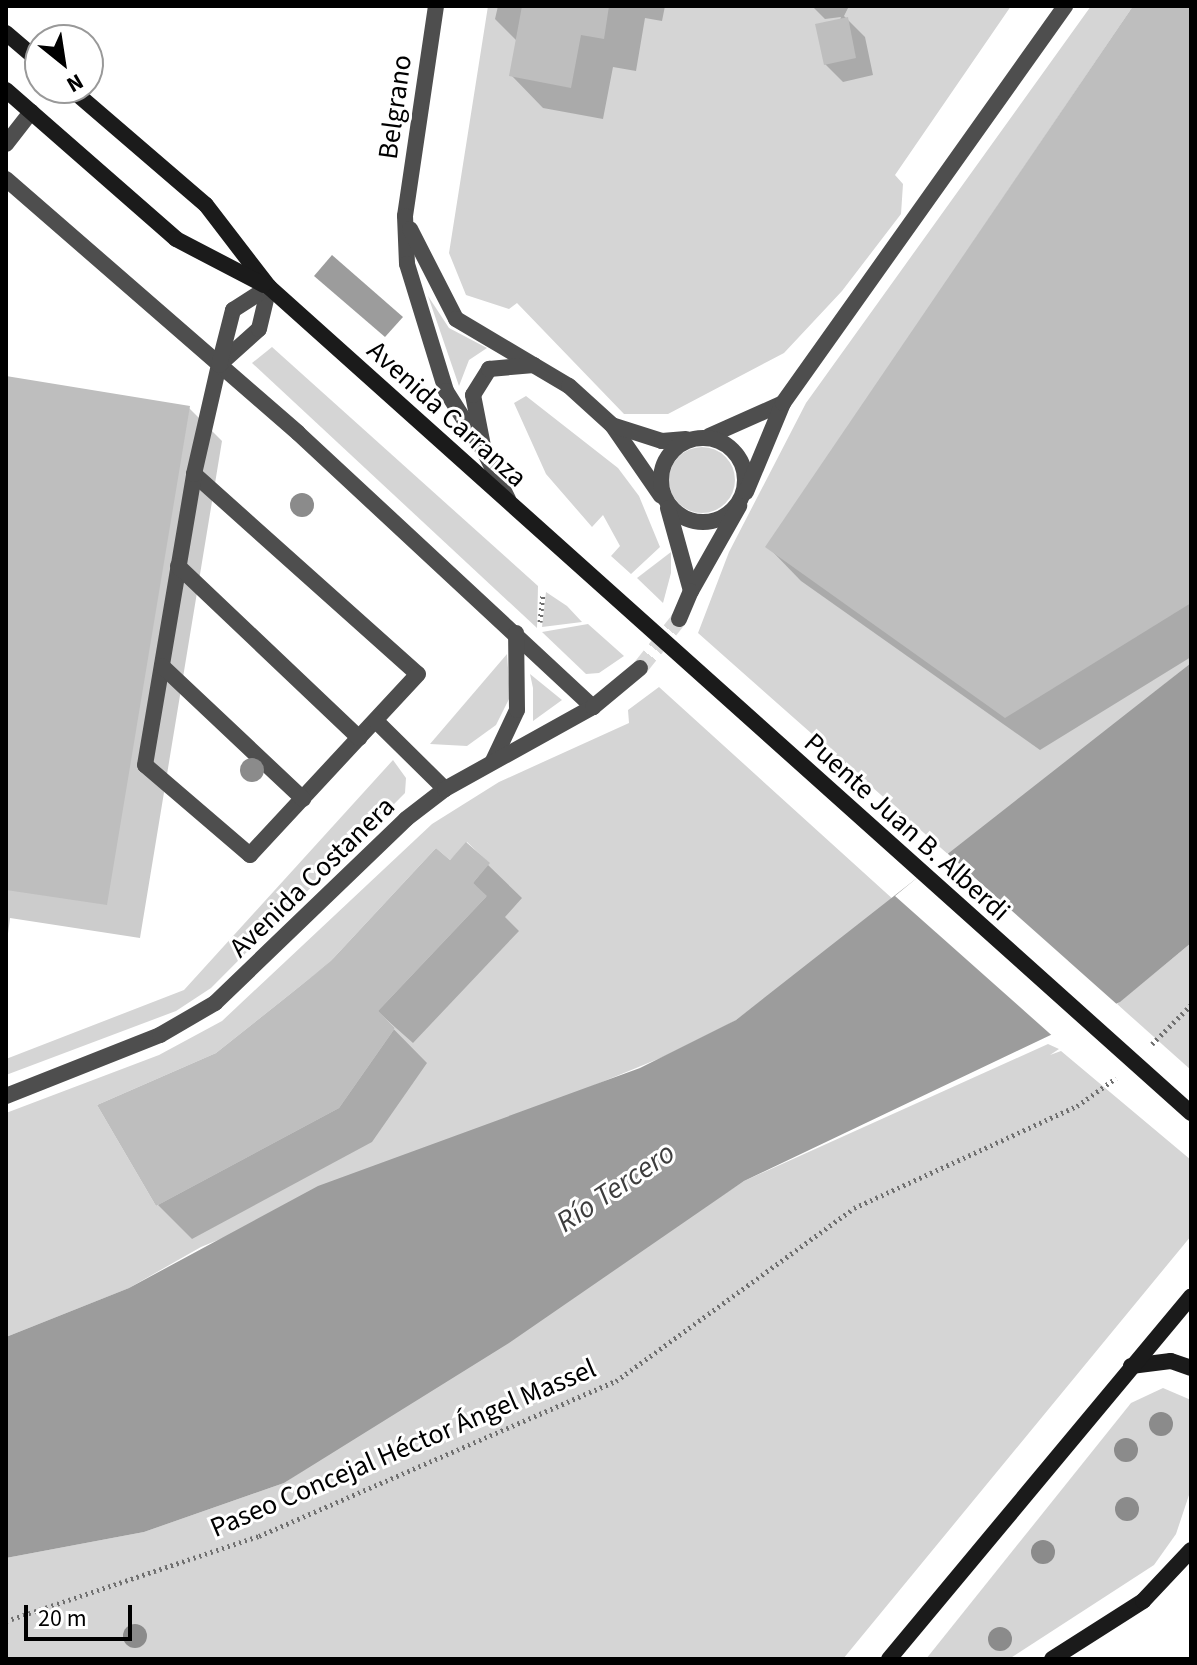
<!DOCTYPE html>
<meta charset="utf-8">
<style>
body{margin:0}
#map{position:relative;width:1197px;height:1665px;overflow:hidden;background:#fff;font-family:"Source Sans 3",sans-serif}
div>[style]{position:absolute}
[style*='--x']{left:calc(var(--x)*1px);top:calc(var(--y)*1px);width:calc(var(--w)*1px);rotate:calc(var(--a)*1deg)}
.green>*{inset:0;background:#d5d5d5}
.round{border-radius:50%}
.water>*{inset:0;background:#9c9c9c}
.pier>*{inset:0;background:#fff}
.shadow>*{inset:0;background:#0003}
.building>*{inset:0;background:#bebebe}
.minor-tunnel>*{height:16px;margin-top:-8px;transform-origin:0;background:repeating-linear-gradient(90deg,#d9d9d9 0 16px,transparent 0 24px)}
.path>*{height:5px;margin-top:-2.5px;transform-origin:0;background:repeating-linear-gradient(90deg,#707070 0 2px,transparent 0 6px)}
.service>*{height:16px;margin:-8px;padding:0 8px;transform-origin:8px;border-radius:8px;background:#4e4e4e}
.minor>*{height:16px;margin:-8px;padding:0 8px;transform-origin:8px;border-radius:8px;background:#4e4e4e}
.minor>.ring{margin:-8px;padding:0;box-sizing:content-box;background:none;border:16px solid #4e4e4e;border-radius:50%}
.secondary>*{height:16px;margin:-8px;padding:0 8px;transform-origin:8px;border-radius:8px;background:#1b1b1b}
.trees>*{width:24px;height:24px;margin:-12px;border-radius:50%;background:#8b8b8b}
span{translate:-50% -50%;white-space:nowrap;text-align:center;line-height:1.15;-webkit-text-stroke:6px #fff;paint-order:stroke}
.street-label{font-size:28px;color:#000}
.water-label{font-size:30px;color:#3d3d3d;font-style:italic}
.frame{position:absolute;inset:0;border:8px solid #000;pointer-events:none}
.north{position:absolute;left:24px;top:24px;width:80px;height:80px;box-sizing:border-box;background:#fff;border:2px solid #999;border-radius:50%;rotate:150deg;font-size:22px;font-weight:700;line-height:32px;text-align:center;color:#000}
.north::after{content:'';display:block;margin:auto;width:28px;height:36px;background:#000;clip-path:polygon(50% 0,100% 100%,50% 72%,0 100%)}
.scale{position:absolute;left:24px;top:1605px;width:108px;height:36px;box-sizing:border-box;border:4px solid #000;border-top:0;padding-left:10px;font-size:24px;line-height:28px;white-space:nowrap;color:#000;-webkit-text-stroke:6px #fff;paint-order:stroke}
</style>
<div id="map">
<div class="green">
<div style="clip-path:polygon(488px 6px,1011px 6px,895px 175px,903px 184px,901px 214px,842px 291px,784px 353px,668px 414px,624px 414px,517px 303px,509px 309px,466px 295px,449px 253px)"></div>
<div style="clip-path:polygon(1091px 6px,1133px 6px,961px 260px,1191px 375px,1191px 663px,950px 856px,698px 633px,729px 552px,806px 403px)"></div>
<div style="clip-path:polygon(428px 296px,449px 328px,487px 348px,469px 360px,459px 386px)"></div>
<div style="clip-path:polygon(272px 347px,538px 586px,537px 628px,252px 363px)"></div>
<div style="clip-path:polygon(526px 396px,618px 468px,639px 496px,660px 547px,631px 574px,611px 556px,620px 546px,603px 515px,592px 527px,546px 474px,514px 403px)"></div>
<div class="round" style="left:669px;top:447px;width:66px;height:66px"></div>
<div style="clip-path:polygon(671px 552px,671px 573px,663px 603px,637px 578px)"></div>
<div style="clip-path:polygon(546px 592px,567px 606px,582px 622px,542px 627px)"></div>
<div style="clip-path:polygon(588px 624px,624px 656px,599px 673px,586px 674px,542px 632px)"></div>
<div style="clip-path:polygon(507px 654px,510px 697px,496px 725px,467px 746px,430px 744px)"></div>
<div style="clip-path:polygon(530px 674px,562px 700px,533px 721px,533px 688px)"></div>
<div style="clip-path:polygon(evenodd,659px 687px,895px 901px,736px 1020px,692px 1045px,201px 1247px,129px 1288px,6px 1337px,6px 1113px,159px 1055px,222px 1021px,432px 824px,499px 782px,629px 723px,628px 710px,659px 687px,467px 842px,489px 863px,473px 883px,486px 897px,378px 1011px,395px 1028px,339px 1108px,156px 1206px,97px 1105px,216px 1053px,328px 964px,436px 848px,450px 860px,467px 842px)"></div>
<div style="clip-path:polygon(393px 760px,406px 778px,405px 793px,211px 988px,176px 1011px,6px 1075px,6px 1059px,184px 990px)"></div>
<div style="clip-path:polygon(1191px 943px,1191px 1070px,1117px 1004px)"></div>
<div style="clip-path:polygon(1048px 1044px,1059px 1049px,1050px 1055px,1061px 1051px,1191px 1160px,1191px 1236px,843px 1659px,6px 1659px,6px 1558px,144px 1532px,284px 1483px,744px 1181px)"></div>
<div style="clip-path:polygon(1163px 1388px,1191px 1400px,1191px 1489px,1176px 1534px,1154px 1565px,1009px 1659px,926px 1659px,1131px 1403px)"></div>
</div>
<div class="water">
<div style="clip-path:polygon(332px 255px,403px 317px,385px 337px,314px 276px)"></div>
<div style="clip-path:polygon(1191px 663px,1191px 943px,1120px 1002px,744px 1181px,509px 1343px,284px 1483px,144px 1532px,6px 1558px,6px 1337px,129px 1288px,318px 1186px,640px 1068px,736px 1020px)"></div>
</div>
<div class="pier">
<div style="clip-path:polygon(947px 853px,1120px 1007px,1057px 1040px,895px 896px)"></div>
</div>
<div class="shadow">
<div style="clip-path:polygon(498px 6px,665px 6px,662px 21px,645px 18px,636px 71px,613px 67px,603px 119px,543px 108px,511px 75px,518px 42px,495px 19px)"></div>
<div style="clip-path:polygon(812px 6px,849px 6px,844px 16px,865px 37px,873px 75px,843px 82px,825px 64px,841px 17px,825px 19px)"></div>
<div style="clip-path:polygon(1135px 6px,1191px 6px,1191px 657px,1040px 750px,801px 581px,768px 547px)"></div>
<div style="clip-path:polygon(6px 378px,189px 408px,222px 441px,140px 938px,10px 918px,6px 949px)"></div>
<div style="clip-path:polygon(450px 863px,488px 865px,522px 898px,505px 917px,519px 931px,413px 1043px,370px 1005px,427px 1063px,372px 1142px,192px 1239px,158px 1205px,217px 1055px)"></div>
</div>
<div class="building">
<div style="clip-path:polygon(522px 6px,609px 6px,604px 39px,581px 35px,571px 88px,509px 76px)"></div>
<div style="clip-path:polygon(1133px 6px,1191px 6px,1191px 603px,1005px 718px,765px 547px)"></div>
<div style="clip-path:polygon(848px 17px,856px 58px,824px 65px,815px 24px)"></div>
<div style="clip-path:polygon(6px 376px,190px 406px,107px 905px,6px 890px)"></div>
<div style="clip-path:polygon(466px 842px,490px 863px,473px 883px,487px 896px,378px 1011px,395px 1028px,339px 1108px,156px 1206px,97px 1105px,216px 1053px,328px 964px,436px 848px,450px 860px)"></div>
</div>
<div class="minor-tunnel">
<div style="--x:640;--y:668;--w:63;--a:-51.5"></div>
</div>
<div class="path">
<div style="--x:540;--y:622;--w:27;--a:-84"></div>
<div style="--x:1152;--y:1044;--w:55;--a:-45"></div>
<div style="--x:6;--y:1621;--w:267;--a:-18.6"></div>
<div style="--x:259;--y:1536;--w:389;--a:-23.5"></div>
<div style="--x:616;--y:1381;--w:294;--a:-36"></div>
<div style="--x:854;--y:1208;--w:245;--a:-24.6"></div>
<div style="--x:1077;--y:1106;--w:48;--a:-35.7"></div>
</div>
<div class="service">
<div style="--x:194;--y:474;--w:300;--a:41.8"></div>
<div style="--x:418;--y:674;--w:247;--a:132.9"></div>
<div style="--x:250;--y:855;--w:138;--a:-139.4"></div>
<div style="--x:145;--y:765;--w:295;--a:-80.4"></div>
<div style="--x:194;--y:474;--w:112;--a:-77.1"></div>
<div style="--x:178;--y:566;--w:250;--a:43.5"></div>
<div style="--x:162;--y:666;--w:194;--a:43.3"></div>
<div style="--x:376;--y:721;--w:97;--a:44.6"></div>
</div>
<div class="minor">
<div style="--x:436;--y:6;--w:212;--a:98.4"></div>
<div style="--x:405;--y:216;--w:48;--a:87.6"></div>
<div style="--x:407;--y:264;--w:133;--a:72.9"></div>
<div style="--x:446;--y:391;--w:71;--a:57.7"></div>
<div style="--x:6;--y:144;--w:41;--a:-52"></div>
<div style="--x:6;--y:179;--w:387;--a:41"></div>
<div style="--x:298;--y:433;--w:403;--a:42.9"></div>
<div style="--x:410;--y:229;--w:101;--a:62.9"></div>
<div style="--x:456;--y:319;--w:131;--a:30.7"></div>
<div style="--x:569;--y:386;--w:58;--a:42.2"></div>
<div style="--x:612;--y:425;--w:86;--a:55.4"></div>
<div style="--x:220;--y:364;--w:52;--a:-41.9"></div>
<div style="--x:259;--y:329;--w:43;--a:-76.6"></div>
<div style="--x:219;--y:365;--w:57;--a:-75.7"></div>
<div style="--x:233;--y:310;--w:43;--a:-32.6"></div>
<div style="--x:612;--y:425;--w:52;--a:17.7"></div>
<div style="--x:662;--y:441;--w:24;--a:-5"></div>
<div style="--x:709;--y:436;--w:81;--a:-24"></div>
<div class="ring" style="left:661px;top:438px;width:68px;height:68px"></div>
<div style="--x:746;--y:492;--w:96;--a:-67.4"></div>
<div style="--x:783;--y:403;--w:487;--a:-54.6"></div>
<div style="--x:508;--y:499;--w:54;--a:-116.6"></div>
<div style="--x:484;--y:451;--w:57;--a:-101.1"></div>
<div style="--x:473;--y:395;--w:31;--a:-58"></div>
<div style="--x:489;--y:369;--w:45;--a:-5.1"></div>
<div style="--x:668;--y:508;--w:86;--a:74.5"></div>
<div style="--x:691;--y:591;--w:98;--a:-60.5"></div>
<div style="--x:679;--y:619;--w:30;--a:-67"></div>
<div style="--x:493;--y:761;--w:56;--a:-64.8"></div>
<div style="--x:517;--y:710;--w:77;--a:-90.7"></div>
<div style="--x:6;--y:1096;--w:166;--a:-21.6"></div>
<div style="--x:160;--y:1035;--w:64;--a:-30.2"></div>
<div style="--x:215;--y:1003;--w:265;--a:-43.9"></div>
<div style="--x:406;--y:819;--w:49;--a:-37.6"></div>
<div style="--x:445;--y:789;--w:169;--a:-29"></div>
<div style="--x:593;--y:707;--w:61;--a:-39.7"></div>
</div>
<div class="secondary">
<div style="--x:6;--y:33;--w:45;--a:40.5"></div>
<div style="--x:70;--y:88;--w:179;--a:40.7"></div>
<div style="--x:206;--y:205;--w:103;--a:52.5"></div>
<div style="--x:269;--y:287;--w:1238;--a:41.86"></div>
<div style="--x:6;--y:90;--w:226;--a:41.2"></div>
<div style="--x:176;--y:239;--w:99;--a:27.6"></div>
<div style="--x:1131;--y:1366;--w:40;--a:-7.1"></div>
<div style="--x:1171;--y:1361;--w:21;--a:19"></div>
<div style="--x:889;--y:1659;--w:472;--a:-50.2"></div>
<div style="--x:1052;--y:1659;--w:108;--a:-32.5"></div>
<div style="--x:1143;--y:1601;--w:70;--a:-46.7"></div>
</div>
<div class="trees">
<div style="left:302px;top:505px"></div>
<div style="left:252px;top:770px"></div>
<div style="left:1161px;top:1424px"></div>
<div style="left:1126px;top:1450px"></div>
<div style="left:1127px;top:1509px"></div>
<div style="left:1043px;top:1552px"></div>
<div style="left:135px;top:1636px"></div>
<div style="left:1000px;top:1639px"></div>
</div>
<div class="street-label">
<span style="left:395px;top:107px;rotate:-82deg">Belgrano</span>
<span style="left:447px;top:414px;rotate:42deg">Avenida Carranza</span>
<span style="left:907px;top:827px;rotate:42deg">Puente Juan B. Alberdi</span>
<span style="left:312px;top:877px;rotate:-44deg">Avenida Costanera</span>
<span style="left:403px;top:1448px;rotate:-23deg">Paseo Concejal Héctor Ángel Massel</span>
</div>
<div class="water-label">
<span style="left:616px;top:1188px;rotate:-34deg">Río Tercero</span>
</div>
<div class="frame"></div>
<div class="north">N</div>
<div class="scale">20 m</div>
</div>
